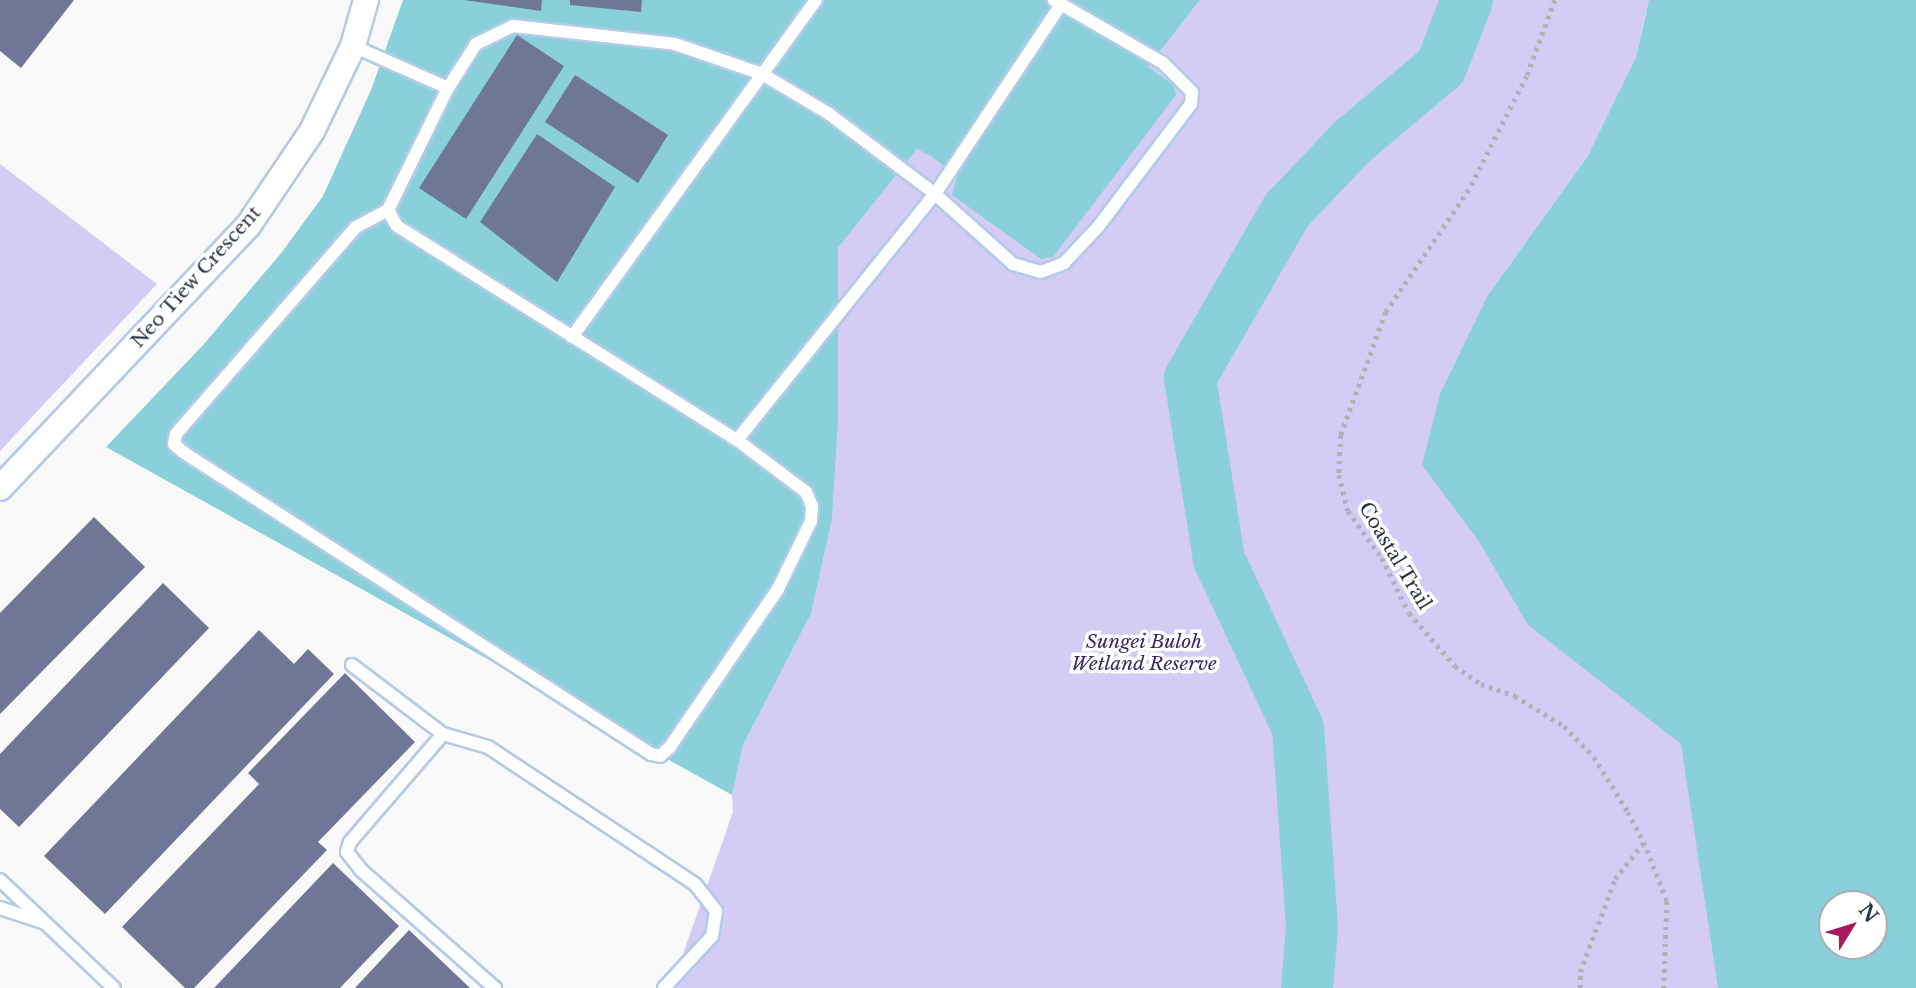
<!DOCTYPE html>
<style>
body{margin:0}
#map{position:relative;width:1916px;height:988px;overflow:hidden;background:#f9f9f9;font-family:"Libre Baskerville",serif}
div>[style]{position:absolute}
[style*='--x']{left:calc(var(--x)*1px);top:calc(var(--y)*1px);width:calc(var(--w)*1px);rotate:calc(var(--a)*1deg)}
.green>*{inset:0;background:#d5ccf5}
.water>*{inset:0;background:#89d0db}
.river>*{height:52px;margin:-26px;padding:0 26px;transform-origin:26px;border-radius:26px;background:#89d0db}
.building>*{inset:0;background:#6f7796}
.path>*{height:4.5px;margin-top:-2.25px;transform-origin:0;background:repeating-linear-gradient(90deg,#aeb2b6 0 3.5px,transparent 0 8.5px)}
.roads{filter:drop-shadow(2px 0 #b2cbe7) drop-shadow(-2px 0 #b2cbe7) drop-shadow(0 2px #b2cbe7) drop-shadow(0 -2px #b2cbe7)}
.service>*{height:12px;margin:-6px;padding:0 6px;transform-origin:6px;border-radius:6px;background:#fff}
.minor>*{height:24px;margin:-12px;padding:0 12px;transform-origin:12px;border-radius:12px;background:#fff}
span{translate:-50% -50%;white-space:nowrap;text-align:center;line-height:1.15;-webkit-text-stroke:7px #fff;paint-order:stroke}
.street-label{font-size:19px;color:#2b3540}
.park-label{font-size:19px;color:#392763;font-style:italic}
.north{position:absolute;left:1818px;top:890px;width:70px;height:70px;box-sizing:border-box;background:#fff;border:2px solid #aaaeb3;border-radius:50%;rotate:52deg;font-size:19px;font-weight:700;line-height:28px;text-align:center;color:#2b3540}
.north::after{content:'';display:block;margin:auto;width:24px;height:32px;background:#a6195c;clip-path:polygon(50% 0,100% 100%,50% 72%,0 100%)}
</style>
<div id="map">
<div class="green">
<div style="clip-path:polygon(1200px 0,1791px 0,1663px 121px,1646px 11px,1636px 57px,1587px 157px,1488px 295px,1641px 520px,1748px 988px,671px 988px,733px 812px,732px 795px,743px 745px,811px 614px,832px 520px,838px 425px,838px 248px,919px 146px,1022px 230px)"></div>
<div style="clip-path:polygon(0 164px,157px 284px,0 451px)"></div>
</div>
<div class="water">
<div style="clip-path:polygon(403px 0,1200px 0,1148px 67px,1174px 85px,1176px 95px,1053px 257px,1041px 259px,952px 195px,957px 177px,931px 156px,917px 149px,838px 248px,838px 425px,832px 520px,811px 614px,743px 745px,732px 795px,106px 447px,204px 344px,282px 252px,323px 196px,371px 90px)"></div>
<div style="clip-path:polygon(evenodd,1649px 0,1916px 0,1916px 988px,1718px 988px,1681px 744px,1528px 625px,1478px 540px,1422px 465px,1440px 394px,1488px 295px,1587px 157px,1636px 57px,1649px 0,1832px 904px,1874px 904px,1874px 946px,1832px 946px,1832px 904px)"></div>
</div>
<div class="river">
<div style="--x:1307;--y:988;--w:61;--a:-85.3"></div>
<div style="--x:1312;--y:927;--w:199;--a:-94"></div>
<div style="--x:1298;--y:728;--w:187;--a:-115.1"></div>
<div style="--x:1219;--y:559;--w:183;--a:-99.1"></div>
<div style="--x:1190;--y:378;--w:194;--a:-60"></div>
<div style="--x:1287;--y:210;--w:95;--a:-46.3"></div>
<div style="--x:1353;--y:141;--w:115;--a:-40.1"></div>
<div style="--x:1441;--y:67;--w:72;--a:-68.8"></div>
</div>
<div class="building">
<div style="clip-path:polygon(0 0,74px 0,21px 68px,0 51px)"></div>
<div style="clip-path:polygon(464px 0,542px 0,541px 11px)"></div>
<div style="clip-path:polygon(570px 0,642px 0,641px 12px,570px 5px)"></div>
<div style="clip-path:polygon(517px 35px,564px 66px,466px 219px,419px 188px)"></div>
<div style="clip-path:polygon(575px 75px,668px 135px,638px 183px,545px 122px)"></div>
<div style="clip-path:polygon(537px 134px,615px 187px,557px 282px,480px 222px)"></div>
<div style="clip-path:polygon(94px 517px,145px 567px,0 714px,0 613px)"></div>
<div style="clip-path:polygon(163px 583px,209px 628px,19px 827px,0 809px,0 754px)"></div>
<div style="clip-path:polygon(259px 630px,294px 664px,308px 649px,334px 674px,105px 914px,44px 856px)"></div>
<div style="clip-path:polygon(345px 673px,415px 742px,318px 842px,327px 850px,194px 988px,185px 988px,122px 927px,259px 784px,248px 773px)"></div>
<div style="clip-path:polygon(333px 863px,399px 926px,340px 988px,214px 988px)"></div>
<div style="clip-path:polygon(409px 930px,470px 988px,355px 988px)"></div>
</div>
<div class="path">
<div style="--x:1555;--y:0;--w:81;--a:110.2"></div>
<div style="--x:1527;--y:76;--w:128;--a:117"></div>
<div style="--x:1469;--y:190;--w:148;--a:124.2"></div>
<div style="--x:1386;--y:312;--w:131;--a:110.1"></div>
<div style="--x:1341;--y:435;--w:40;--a:92.9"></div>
<div style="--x:1339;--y:475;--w:37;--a:76"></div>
<div style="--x:1348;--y:511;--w:58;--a:54.1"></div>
<div style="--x:1382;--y:558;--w:61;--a:63.9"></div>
<div style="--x:1409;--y:613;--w:70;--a:49"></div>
<div style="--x:1455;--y:666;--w:32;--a:35"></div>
<div style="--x:1481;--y:684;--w:36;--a:19"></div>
<div style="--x:1515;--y:696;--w:57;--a:31.5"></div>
<div style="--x:1564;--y:726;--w:43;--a:45.9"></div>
<div style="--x:1594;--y:757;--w:65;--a:58.3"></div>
<div style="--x:1628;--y:812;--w:34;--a:62"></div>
<div style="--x:1644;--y:842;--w:63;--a:68.7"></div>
<div style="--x:1667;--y:901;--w:87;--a:92"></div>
<div style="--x:1580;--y:988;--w:16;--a:-90"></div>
<div style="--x:1580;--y:972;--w:99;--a:-69.4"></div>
<div style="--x:1615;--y:879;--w:47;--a:-51.9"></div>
</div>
<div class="roads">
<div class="service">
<div style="--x:353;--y:46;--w:104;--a:23.9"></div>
<div style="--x:388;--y:210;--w:18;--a:61"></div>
<div style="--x:397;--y:226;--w:402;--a:32.2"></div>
<div style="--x:737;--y:440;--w:86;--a:37"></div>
<div style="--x:806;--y:492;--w:15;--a:67"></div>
<div style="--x:812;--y:506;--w:15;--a:94"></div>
<div style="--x:811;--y:521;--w:76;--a:115.9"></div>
<div style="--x:778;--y:589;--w:191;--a:124.4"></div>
<div style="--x:670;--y:747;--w:13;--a:138"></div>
<div style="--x:660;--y:756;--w:9;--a:-167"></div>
<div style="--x:651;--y:754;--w:557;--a:-147.17"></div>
<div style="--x:183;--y:452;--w:12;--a:-138"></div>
<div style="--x:174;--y:444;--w:10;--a:-79"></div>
<div style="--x:176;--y:434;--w:274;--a:-49"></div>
<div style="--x:356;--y:227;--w:36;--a:-28"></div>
<div style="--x:388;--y:210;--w:136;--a:-63.8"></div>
<div style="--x:448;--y:88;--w:52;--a:-57.5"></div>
<div style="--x:476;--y:44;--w:41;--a:-25.9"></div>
<div style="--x:513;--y:26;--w:163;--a:6.3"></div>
<div style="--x:675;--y:44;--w:92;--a:19"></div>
<div style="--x:762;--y:74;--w:78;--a:30.8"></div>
<div style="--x:829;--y:114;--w:133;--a:37"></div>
<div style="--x:935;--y:194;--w:105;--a:41.9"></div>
<div style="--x:1013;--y:264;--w:29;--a:16"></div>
<div style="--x:1041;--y:272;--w:25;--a:-21"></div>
<div style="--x:1064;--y:263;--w:50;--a:-46.6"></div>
<div style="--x:1098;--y:227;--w:154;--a:-52.9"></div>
<div style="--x:1191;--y:104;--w:12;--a:-85"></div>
<div style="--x:1192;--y:92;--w:41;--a:-135"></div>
<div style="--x:1163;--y:63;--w:126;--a:-150"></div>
<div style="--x:572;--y:337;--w:416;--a:-54.1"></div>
<div style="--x:737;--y:440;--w:316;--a:-51.2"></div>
<div style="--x:935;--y:194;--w:229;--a:-56.4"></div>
<div style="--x:352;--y:665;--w:114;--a:37.2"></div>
<div style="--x:443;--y:734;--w:47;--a:16.1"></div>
<div style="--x:488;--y:747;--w:248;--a:33.5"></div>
<div style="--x:695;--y:884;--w:34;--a:52"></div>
<div style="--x:716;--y:911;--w:25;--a:99"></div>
<div style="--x:712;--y:936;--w:71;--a:132.7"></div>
<div style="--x:443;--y:734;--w:143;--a:130.7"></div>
<div style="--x:350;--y:842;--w:10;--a:107"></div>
<div style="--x:347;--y:852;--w:23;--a:52"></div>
<div style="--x:361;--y:870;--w:179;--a:41.4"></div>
<div style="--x:0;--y:880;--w:157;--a:43.5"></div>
<div style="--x:0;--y:908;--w:44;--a:18.4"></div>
</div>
<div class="minor">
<div style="--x:0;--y:488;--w:361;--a:-46.6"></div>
<div style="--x:248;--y:226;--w:115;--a:-56"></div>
<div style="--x:312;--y:131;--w:94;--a:-64.2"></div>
<div style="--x:353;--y:46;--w:48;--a:-74.2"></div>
</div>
</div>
<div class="street-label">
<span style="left:196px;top:277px;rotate:-48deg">Neo Tiew Crescent</span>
<span style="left:1395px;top:556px;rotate:59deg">Coastal Trail</span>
</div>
<div class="park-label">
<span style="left:1144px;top:653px">Sungei Buloh<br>Wetland Reserve</span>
</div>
<div class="north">N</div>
</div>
